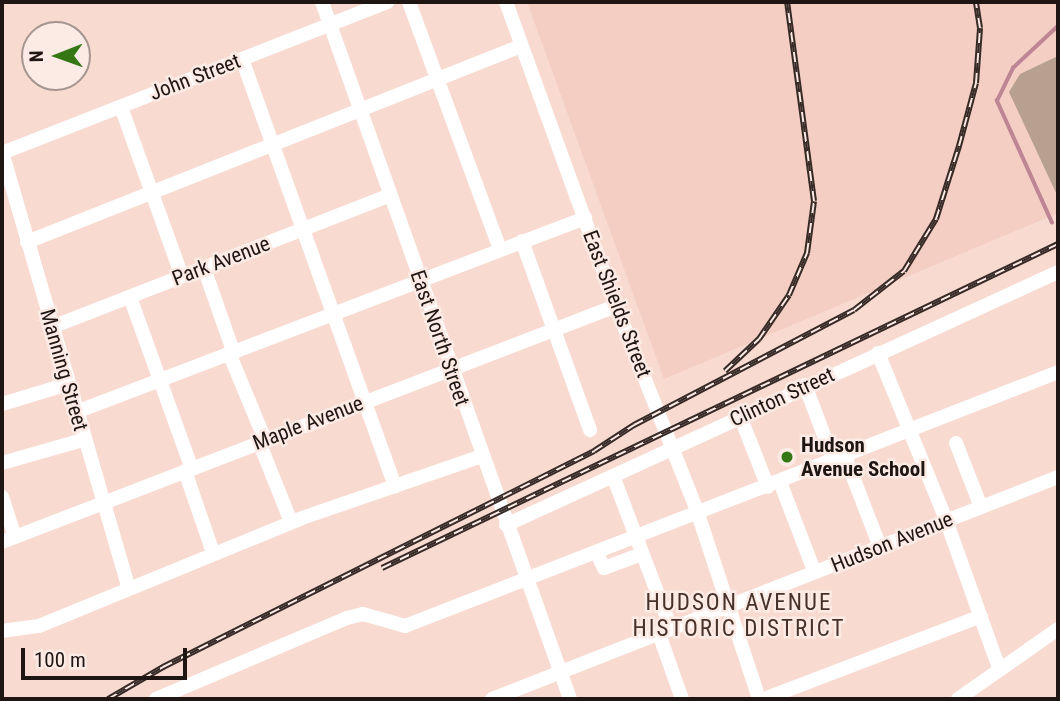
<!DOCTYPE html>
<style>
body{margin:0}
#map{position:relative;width:1060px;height:701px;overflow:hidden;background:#f8dad0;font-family:"Roboto Condensed",sans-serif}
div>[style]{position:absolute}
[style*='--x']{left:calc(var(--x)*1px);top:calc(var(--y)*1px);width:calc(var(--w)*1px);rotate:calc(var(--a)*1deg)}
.built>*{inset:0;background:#f4cec2}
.shadow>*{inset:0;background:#0003}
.stream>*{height:3.5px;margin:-1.75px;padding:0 1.75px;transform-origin:1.75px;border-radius:1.75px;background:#be8595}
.building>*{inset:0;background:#b7a08f}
.minor>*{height:14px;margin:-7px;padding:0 7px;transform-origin:7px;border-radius:7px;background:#fff}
.rail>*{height:6px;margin-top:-3px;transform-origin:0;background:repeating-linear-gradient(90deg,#fceae4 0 10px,#362a26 0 20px);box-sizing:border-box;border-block:2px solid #362a26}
.dots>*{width:19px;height:19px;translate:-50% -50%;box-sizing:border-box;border:4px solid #fceae4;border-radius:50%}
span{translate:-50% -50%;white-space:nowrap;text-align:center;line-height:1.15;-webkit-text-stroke:5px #fceae4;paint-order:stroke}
.street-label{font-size:21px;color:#1f1512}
.poi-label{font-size:21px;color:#1f1512;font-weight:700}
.left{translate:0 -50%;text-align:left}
.neighbourhood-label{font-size:23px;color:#473129;letter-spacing:2px}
.frame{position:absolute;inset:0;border:4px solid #1f1512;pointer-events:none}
.north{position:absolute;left:21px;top:21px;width:70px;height:70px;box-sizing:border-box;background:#fceae4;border:2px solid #a49590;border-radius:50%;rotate:269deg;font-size:19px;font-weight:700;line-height:28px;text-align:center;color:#1f1512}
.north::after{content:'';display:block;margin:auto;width:24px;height:32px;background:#357715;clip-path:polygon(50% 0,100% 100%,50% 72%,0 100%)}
.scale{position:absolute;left:21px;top:648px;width:166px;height:32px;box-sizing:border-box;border:4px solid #1f1512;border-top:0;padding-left:9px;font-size:21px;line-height:24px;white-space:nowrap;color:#1f1512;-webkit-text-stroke:5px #fceae4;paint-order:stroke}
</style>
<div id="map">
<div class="built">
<div style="clip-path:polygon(527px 2px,1058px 2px,1058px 213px,664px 379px)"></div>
</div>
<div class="shadow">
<div style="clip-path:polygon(1058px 58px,1058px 193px,1011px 92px,1022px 75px)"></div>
</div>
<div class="stream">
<div style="--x:1052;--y:223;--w:134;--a:-114.3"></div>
<div style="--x:997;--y:101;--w:37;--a:-64"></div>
<div style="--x:1013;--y:68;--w:62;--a:-43"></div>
</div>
<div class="building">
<div style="clip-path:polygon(1058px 56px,1058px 197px,1009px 92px,1020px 74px)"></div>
</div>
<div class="minor">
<div style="--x:322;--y:2;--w:740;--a:70.41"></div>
<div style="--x:409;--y:2;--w:263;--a:69.8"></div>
<div style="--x:506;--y:2;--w:323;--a:70.1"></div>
<div style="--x:616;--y:306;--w:220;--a:68.4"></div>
<div style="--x:697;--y:511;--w:198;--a:71.7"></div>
<div style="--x:242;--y:59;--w:454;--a:70.3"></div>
<div style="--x:121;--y:107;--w:180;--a:70.2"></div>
<div style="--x:2;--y:152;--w:453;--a:73.8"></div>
<div style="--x:2;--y:153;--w:414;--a:-21.4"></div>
<div style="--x:522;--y:241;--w:201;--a:70.2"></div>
<div style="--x:27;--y:242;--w:531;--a:-21.64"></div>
<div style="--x:204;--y:268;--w:88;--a:70.7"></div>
<div style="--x:130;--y:297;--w:183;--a:70.2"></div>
<div style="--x:52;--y:327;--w:363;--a:-21.3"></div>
<div style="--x:229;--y:353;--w:94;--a:67.5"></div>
<div style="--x:878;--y:353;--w:180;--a:67.8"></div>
<div style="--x:946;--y:520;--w:157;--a:70.3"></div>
<div style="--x:805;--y:385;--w:82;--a:69.4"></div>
<div style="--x:2;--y:404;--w:69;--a:-16.9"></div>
<div style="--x:76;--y:412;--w:545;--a:-20.86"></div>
<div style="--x:740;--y:416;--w:76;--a:68.5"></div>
<div style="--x:259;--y:442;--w:86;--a:68.2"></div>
<div style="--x:956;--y:443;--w:69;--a:68.7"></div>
<div style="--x:845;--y:456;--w:97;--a:69"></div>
<div style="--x:2;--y:463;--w:84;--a:-15.9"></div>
<div style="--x:185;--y:471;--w:87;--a:71.1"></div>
<div style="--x:613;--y:476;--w:164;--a:69.2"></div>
<div style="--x:780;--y:482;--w:97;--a:69"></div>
<div style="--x:2;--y:497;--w:42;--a:72"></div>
<div style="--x:506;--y:525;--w:607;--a:-24.62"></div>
<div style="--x:2;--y:542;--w:658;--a:-21.03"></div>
<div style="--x:596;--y:552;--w:18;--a:63"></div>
<div style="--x:604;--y:568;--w:40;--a:-20.2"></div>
<div style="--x:2;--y:631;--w:37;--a:-8"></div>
<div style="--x:39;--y:626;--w:284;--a:-22.3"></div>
<div style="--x:302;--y:518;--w:190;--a:-19"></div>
<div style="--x:659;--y:634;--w:69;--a:70.5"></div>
<div style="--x:156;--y:699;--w:207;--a:-23"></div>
<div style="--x:347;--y:618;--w:16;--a:-14"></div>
<div style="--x:363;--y:614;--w:44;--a:15.9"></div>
<div style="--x:405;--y:626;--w:701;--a:-21.25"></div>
<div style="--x:492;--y:699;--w:608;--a:-21.42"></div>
<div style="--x:764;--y:699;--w:232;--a:-20.9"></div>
<div style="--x:958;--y:699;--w:122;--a:-35"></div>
</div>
<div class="rail">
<div style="--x:725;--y:371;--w:47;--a:-43.3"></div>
<div style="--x:759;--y:339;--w:53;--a:-55.7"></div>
<div style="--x:789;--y:295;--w:46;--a:-66.8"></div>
<div style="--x:807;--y:253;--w:52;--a:-82.3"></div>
<div style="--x:814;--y:201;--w:201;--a:-97.7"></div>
<div style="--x:382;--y:568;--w:750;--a:-25.61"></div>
<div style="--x:108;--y:699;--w:64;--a:-30.2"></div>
<div style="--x:163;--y:667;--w:482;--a:-26.6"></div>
<div style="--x:594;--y:451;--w:48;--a:-33"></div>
<div style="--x:634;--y:425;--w:248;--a:-27.6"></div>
<div style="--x:854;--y:310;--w:63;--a:-38"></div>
<div style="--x:904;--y:271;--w:61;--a:-58.4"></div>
<div style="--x:936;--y:219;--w:77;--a:-72.5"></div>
<div style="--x:959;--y:146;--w:65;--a:-74.9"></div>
<div style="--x:976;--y:83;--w:55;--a:-85.8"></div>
<div style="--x:980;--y:28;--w:26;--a:-99"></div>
</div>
<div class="dots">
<div style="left:787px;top:457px;background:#357715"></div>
</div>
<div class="street-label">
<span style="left:195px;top:77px;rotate:-21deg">John Street</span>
<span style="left:221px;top:261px;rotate:-21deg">Park Avenue</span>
<span style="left:617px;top:304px;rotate:69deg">East Shields Street</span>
<span style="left:440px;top:338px;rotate:71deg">East North Street</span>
<span style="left:64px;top:370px;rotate:74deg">Manning Street</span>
<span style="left:782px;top:397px;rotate:-25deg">Clinton Street</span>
<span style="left:308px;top:423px;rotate:-21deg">Maple Avenue</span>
<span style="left:892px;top:542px;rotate:-22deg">Hudson Avenue</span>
</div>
<div class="poi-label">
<span class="left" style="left:801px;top:457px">Hudson<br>Avenue School</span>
</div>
<div class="neighbourhood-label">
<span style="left:739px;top:616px">HUDSON AVENUE<br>HISTORIC DISTRICT</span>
</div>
<div class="frame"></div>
<div class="north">N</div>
<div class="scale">100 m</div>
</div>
